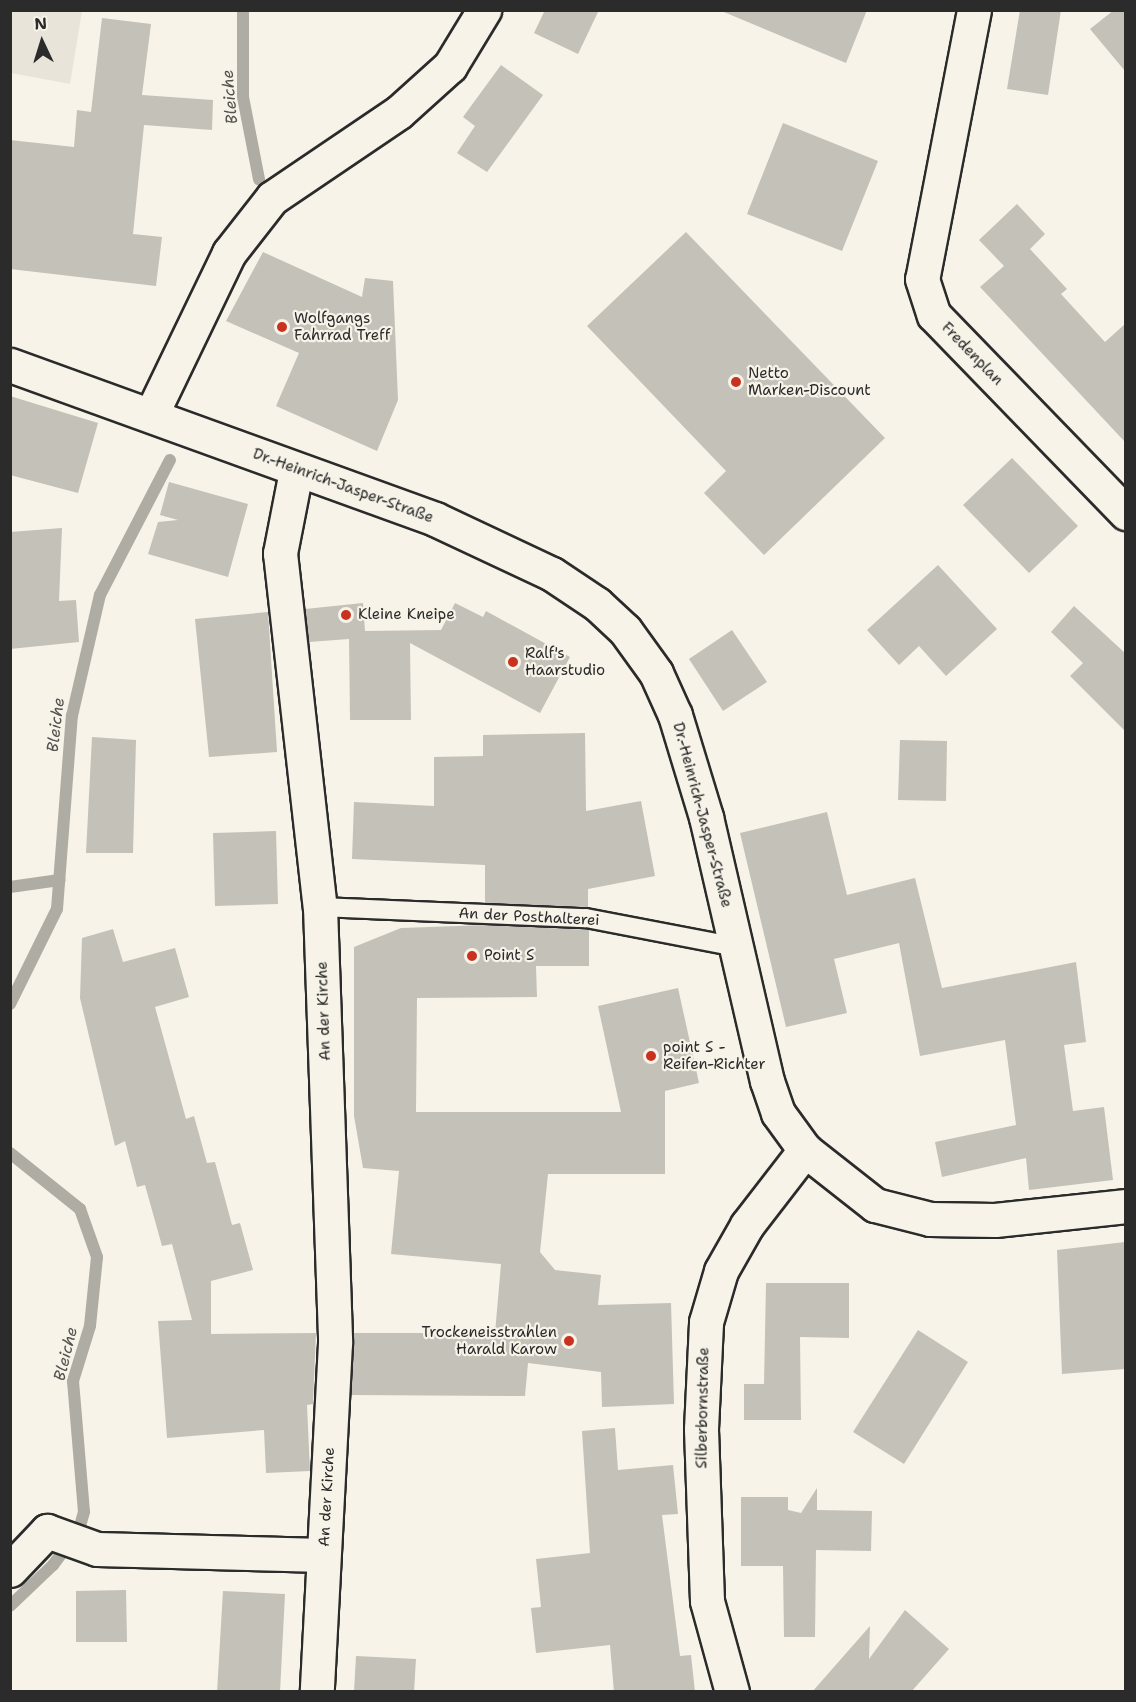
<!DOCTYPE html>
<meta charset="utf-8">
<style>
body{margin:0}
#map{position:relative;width:1136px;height:1702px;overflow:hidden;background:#f7f3e8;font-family:"Shantell Sans",sans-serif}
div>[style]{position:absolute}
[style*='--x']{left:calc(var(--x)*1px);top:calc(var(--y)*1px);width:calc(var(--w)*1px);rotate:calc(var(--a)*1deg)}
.built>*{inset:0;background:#e8e4da}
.stream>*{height:12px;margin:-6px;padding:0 6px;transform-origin:6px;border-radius:6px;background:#afaca4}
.building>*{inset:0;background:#c4c1b9}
.roads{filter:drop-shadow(2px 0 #2b2b2b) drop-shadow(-2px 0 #2b2b2b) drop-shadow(0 2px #2b2b2b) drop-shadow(0 -2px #2b2b2b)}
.service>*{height:18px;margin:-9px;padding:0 9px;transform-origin:9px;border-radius:9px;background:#f7f3e8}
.minor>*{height:33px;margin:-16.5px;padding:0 16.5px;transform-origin:16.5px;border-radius:16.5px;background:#f7f3e8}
.secondary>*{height:33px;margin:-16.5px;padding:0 16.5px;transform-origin:16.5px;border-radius:16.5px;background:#f7f3e8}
.dots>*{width:16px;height:16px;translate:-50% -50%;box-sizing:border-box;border:3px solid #f7f3e8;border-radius:50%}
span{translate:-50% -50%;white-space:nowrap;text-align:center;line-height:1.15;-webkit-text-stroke:4.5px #f7f3e8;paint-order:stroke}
.poi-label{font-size:15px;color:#2b2b2b}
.left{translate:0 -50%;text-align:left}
.right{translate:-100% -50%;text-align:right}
.street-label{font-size:15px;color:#2b2b2b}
.water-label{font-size:16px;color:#53524f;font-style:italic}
.frame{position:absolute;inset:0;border:12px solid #2b2b2b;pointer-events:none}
.north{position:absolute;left:12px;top:12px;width:60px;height:60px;-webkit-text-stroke:4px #f7f3e8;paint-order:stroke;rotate:356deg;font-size:16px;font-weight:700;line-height:24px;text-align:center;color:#2b2b2b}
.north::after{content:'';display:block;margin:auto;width:21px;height:27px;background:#2b2b2b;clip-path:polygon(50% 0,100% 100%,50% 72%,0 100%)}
</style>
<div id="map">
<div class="built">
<div style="clip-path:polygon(10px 11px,82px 11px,70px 84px,11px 73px)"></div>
</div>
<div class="stream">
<div style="--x:243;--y:10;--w:87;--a:90"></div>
<div style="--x:243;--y:97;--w:84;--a:79"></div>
<div style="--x:10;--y:887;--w:50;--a:-8"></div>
<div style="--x:10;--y:1004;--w:106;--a:-63.7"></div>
<div style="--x:57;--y:909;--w:194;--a:-85.6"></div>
<div style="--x:72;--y:716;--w:124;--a:-77"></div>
<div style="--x:100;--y:595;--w:152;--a:-62.6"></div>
<div style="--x:10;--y:1153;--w:90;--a:38.7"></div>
<div style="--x:80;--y:1209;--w:51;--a:70.5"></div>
<div style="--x:97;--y:1257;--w:69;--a:95.8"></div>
<div style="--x:90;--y:1326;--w:58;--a:107.2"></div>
<div style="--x:73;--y:1381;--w:131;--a:85.2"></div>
<div style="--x:84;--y:1512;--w:19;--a:106"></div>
<div style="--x:79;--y:1530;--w:44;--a:126.6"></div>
<div style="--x:53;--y:1565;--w:59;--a:136.4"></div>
</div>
<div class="building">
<div style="clip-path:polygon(545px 10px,599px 10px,578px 54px,534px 33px)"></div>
<div style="clip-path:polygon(719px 10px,867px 10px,846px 63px)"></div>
<div style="clip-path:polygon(1020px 10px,1061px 10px,1048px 95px,1007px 89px)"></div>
<div style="clip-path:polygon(1114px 10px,1125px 10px,1125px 71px,1090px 29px)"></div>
<div style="clip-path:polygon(102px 18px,151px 24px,142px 95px,213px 100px,212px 130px,144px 125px,133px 234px,162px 237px,156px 286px,10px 269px,10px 140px,74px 147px,77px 110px,91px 112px)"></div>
<div style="clip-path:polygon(501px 65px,543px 95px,487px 172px,457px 153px,475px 126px,463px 117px)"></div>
<div style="clip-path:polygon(783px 123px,878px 161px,842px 251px,747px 214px)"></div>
<div style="clip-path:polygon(1017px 204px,1045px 234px,1030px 249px,1067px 289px,1061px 294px,1105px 342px,1125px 324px,1125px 442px,980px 287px,1004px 266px,979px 240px)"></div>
<div style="clip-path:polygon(686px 232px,885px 438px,764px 555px,704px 493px,726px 471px,587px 326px)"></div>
<div style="clip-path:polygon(263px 252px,362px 297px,365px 278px,393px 281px,398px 400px,377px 451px,276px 406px,299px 353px,226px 321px)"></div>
<div style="clip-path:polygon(10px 396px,98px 423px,78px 493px,10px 475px)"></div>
<div style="clip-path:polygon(1012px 458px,1078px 526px,1029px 573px,963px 505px)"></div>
<div style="clip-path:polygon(169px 482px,248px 504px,228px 577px,148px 554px,158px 522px,178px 520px,160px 515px)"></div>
<div style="clip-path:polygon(62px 528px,59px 601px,76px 600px,79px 642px,10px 649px,10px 532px)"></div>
<div style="clip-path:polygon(938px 565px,997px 629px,946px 676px,919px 646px,899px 665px,867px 630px)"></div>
<div style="clip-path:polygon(363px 603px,365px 631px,441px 630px,455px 603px,483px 617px,486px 611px,570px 657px,540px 713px,410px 643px,411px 720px,350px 720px,349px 639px,309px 642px,305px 609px)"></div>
<div style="clip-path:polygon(1074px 606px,1125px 653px,1125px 731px,1070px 676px,1083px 663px,1051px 632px)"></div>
<div style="clip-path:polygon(268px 612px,277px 752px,209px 757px,195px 619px)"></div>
<div style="clip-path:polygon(732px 630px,767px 682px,723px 711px,689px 659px)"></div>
<div style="clip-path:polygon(585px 733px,586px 811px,641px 801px,655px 876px,588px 889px,588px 907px,485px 903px,485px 865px,352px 859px,354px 802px,434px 806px,434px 757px,483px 756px,483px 735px)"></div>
<div style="clip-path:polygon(92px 737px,136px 740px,133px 853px,86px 853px)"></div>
<div style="clip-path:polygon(900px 740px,947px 741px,946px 801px,898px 800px)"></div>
<div style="clip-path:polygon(827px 812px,847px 895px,915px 878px,942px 988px,1076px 962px,1086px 1042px,1064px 1045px,1073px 1111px,1104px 1107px,1113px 1180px,1029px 1190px,1026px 1158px,942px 1177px,935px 1142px,1016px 1125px,1005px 1040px,920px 1056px,899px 943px,834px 959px,847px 1013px,786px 1027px,740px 833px)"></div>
<div style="clip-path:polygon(276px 831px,278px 904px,215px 906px,213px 833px)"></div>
<div style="clip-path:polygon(486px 925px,589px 930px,589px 966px,536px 966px,537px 997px,417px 998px,416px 1112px,621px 1112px,598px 1006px,678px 988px,699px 1083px,665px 1091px,665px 1174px,548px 1174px,540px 1252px,555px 1270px,601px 1275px,598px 1305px,671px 1303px,674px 1404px,602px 1407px,601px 1372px,528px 1363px,525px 1396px,351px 1395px,353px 1333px,495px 1333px,501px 1264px,391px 1254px,399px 1171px,363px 1168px,354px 1116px,354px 947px,401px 928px)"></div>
<div style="clip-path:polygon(113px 929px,123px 962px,175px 948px,189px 997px,155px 1007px,186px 1119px,194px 1116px,207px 1163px,215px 1162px,232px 1225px,240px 1223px,253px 1270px,211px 1281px,211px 1334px,316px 1333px,313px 1404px,307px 1405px,310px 1471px,266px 1473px,264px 1430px,167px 1438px,158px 1321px,192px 1320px,172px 1244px,162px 1246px,145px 1185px,137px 1187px,125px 1141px,115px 1146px,80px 998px,82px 938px)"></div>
<div style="clip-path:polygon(1125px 1242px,1125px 1369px,1062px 1374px,1057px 1250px)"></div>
<div style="clip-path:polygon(766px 1283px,849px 1283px,849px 1338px,800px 1337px,801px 1420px,744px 1420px,744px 1384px,764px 1384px)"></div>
<div style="clip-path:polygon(918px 1330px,968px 1362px,904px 1464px,853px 1432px)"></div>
<div style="clip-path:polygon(615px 1428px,618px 1470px,673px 1465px,678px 1514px,662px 1515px,680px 1656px,691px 1655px,695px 1692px,614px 1692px,610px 1645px,536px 1653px,531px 1608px,541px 1607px,536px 1559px,590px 1553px,582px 1431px)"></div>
<div style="clip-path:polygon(817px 1488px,817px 1510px,872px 1511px,871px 1551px,816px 1550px,815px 1637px,784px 1637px,783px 1566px,741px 1566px,741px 1497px,788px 1497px,788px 1510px,801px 1513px)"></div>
<div style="clip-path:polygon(126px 1590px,127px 1642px,76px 1642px,76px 1591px)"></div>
<div style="clip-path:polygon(223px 1591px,285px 1594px,280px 1692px,217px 1692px)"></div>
<div style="clip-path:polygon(905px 1610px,949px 1649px,911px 1692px,812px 1692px,870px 1626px,869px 1659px)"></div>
<div style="clip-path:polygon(356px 1656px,416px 1659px,414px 1692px,354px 1692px)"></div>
</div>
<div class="roads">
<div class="service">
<div style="--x:320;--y:907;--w:266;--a:2.4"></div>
<div style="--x:586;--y:918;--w:153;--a:10.9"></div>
</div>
<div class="minor">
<div style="--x:974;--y:10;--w:274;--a:100.9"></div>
<div style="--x:922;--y:279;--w:38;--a:72"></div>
<div style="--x:934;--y:315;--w:276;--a:45.9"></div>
<div style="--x:152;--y:413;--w:178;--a:-64.3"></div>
<div style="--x:229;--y:253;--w:70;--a:-52"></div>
<div style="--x:272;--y:198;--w:153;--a:-34.1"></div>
<div style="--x:399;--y:112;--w:69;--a:-42"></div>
<div style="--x:450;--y:66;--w:66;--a:-58.7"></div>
<div style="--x:296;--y:471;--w:84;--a:101"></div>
<div style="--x:280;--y:553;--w:356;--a:83.6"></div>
<div style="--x:320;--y:907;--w:436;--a:88"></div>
<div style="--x:335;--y:1343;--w:349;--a:93"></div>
<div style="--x:10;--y:1570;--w:54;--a:-46.5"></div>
<div style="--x:47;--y:1531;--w:53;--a:19.8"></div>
<div style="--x:97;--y:1549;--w:226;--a:1.5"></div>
<div style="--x:732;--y:1692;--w:94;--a:-105.4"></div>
<div style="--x:707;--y:1601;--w:172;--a:-92"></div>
<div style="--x:701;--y:1429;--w:107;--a:-87.3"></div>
<div style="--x:706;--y:1322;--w:53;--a:-73.6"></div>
<div style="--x:721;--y:1271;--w:53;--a:-60.5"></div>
<div style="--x:747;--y:1225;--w:95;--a:-52.3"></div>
</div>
<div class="secondary">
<div style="--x:10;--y:365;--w:452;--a:19.9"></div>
<div style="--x:435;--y:519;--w:129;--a:25.2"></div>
<div style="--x:552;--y:574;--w:54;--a:33.7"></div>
<div style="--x:597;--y:604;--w:38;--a:43"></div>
<div style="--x:625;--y:630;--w:53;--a:54.2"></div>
<div style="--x:656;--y:673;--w:46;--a:65.7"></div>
<div style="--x:675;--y:715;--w:107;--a:73.1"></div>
<div style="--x:706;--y:817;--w:271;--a:77"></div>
<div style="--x:767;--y:1081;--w:34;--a:71"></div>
<div style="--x:778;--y:1113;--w:46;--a:53.9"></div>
<div style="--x:805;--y:1150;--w:89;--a:38.2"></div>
<div style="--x:875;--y:1205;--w:57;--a:14.3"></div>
<div style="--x:930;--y:1219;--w:65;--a:0.9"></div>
<div style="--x:995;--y:1220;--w:132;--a:-6.1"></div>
</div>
</div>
<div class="dots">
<div style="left:282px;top:327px;background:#c8321e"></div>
<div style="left:736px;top:382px;background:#c8321e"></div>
<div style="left:346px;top:615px;background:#c8321e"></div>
<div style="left:513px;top:662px;background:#c8321e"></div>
<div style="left:472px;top:956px;background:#c8321e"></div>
<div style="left:651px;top:1056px;background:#c8321e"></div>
<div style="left:569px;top:1341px;background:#c8321e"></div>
</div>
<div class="poi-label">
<span class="left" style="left:294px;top:327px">Wolfgangs<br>Fahrrad Treff</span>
<span class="left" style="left:748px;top:382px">Netto<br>Marken-Discount</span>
<span class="left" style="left:358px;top:615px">Kleine Kneipe</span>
<span class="left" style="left:525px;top:662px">Ralf's<br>Haarstudio</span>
<span class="left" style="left:484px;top:956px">Point S</span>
<span class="left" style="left:663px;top:1056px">point S -<br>Reifen-Richter</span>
<span class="right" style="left:557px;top:1341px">Trockeneisstrahlen<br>Harald Karow</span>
</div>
<div class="street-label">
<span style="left:972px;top:354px;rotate:46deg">Fredenplan</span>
<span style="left:343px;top:486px;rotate:20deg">Dr.-Heinrich-Jasper-Straße</span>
<span style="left:702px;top:815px;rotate:75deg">Dr.-Heinrich-Jasper-Straße</span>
<span style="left:529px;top:917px;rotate:3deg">An der Posthalterei</span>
<span style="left:324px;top:1011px;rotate:-92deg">An der Kirche</span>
<span style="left:703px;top:1408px;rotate:-89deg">Silberbornstraße</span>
<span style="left:327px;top:1497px;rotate:-87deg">An der Kirche</span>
</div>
<div class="water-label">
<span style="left:230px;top:97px;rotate:-95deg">Bleiche</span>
<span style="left:56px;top:725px;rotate:-83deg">Bleiche</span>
<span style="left:66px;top:1354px;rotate:-76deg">Bleiche</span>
</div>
<div class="frame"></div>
<div class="north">N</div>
</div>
